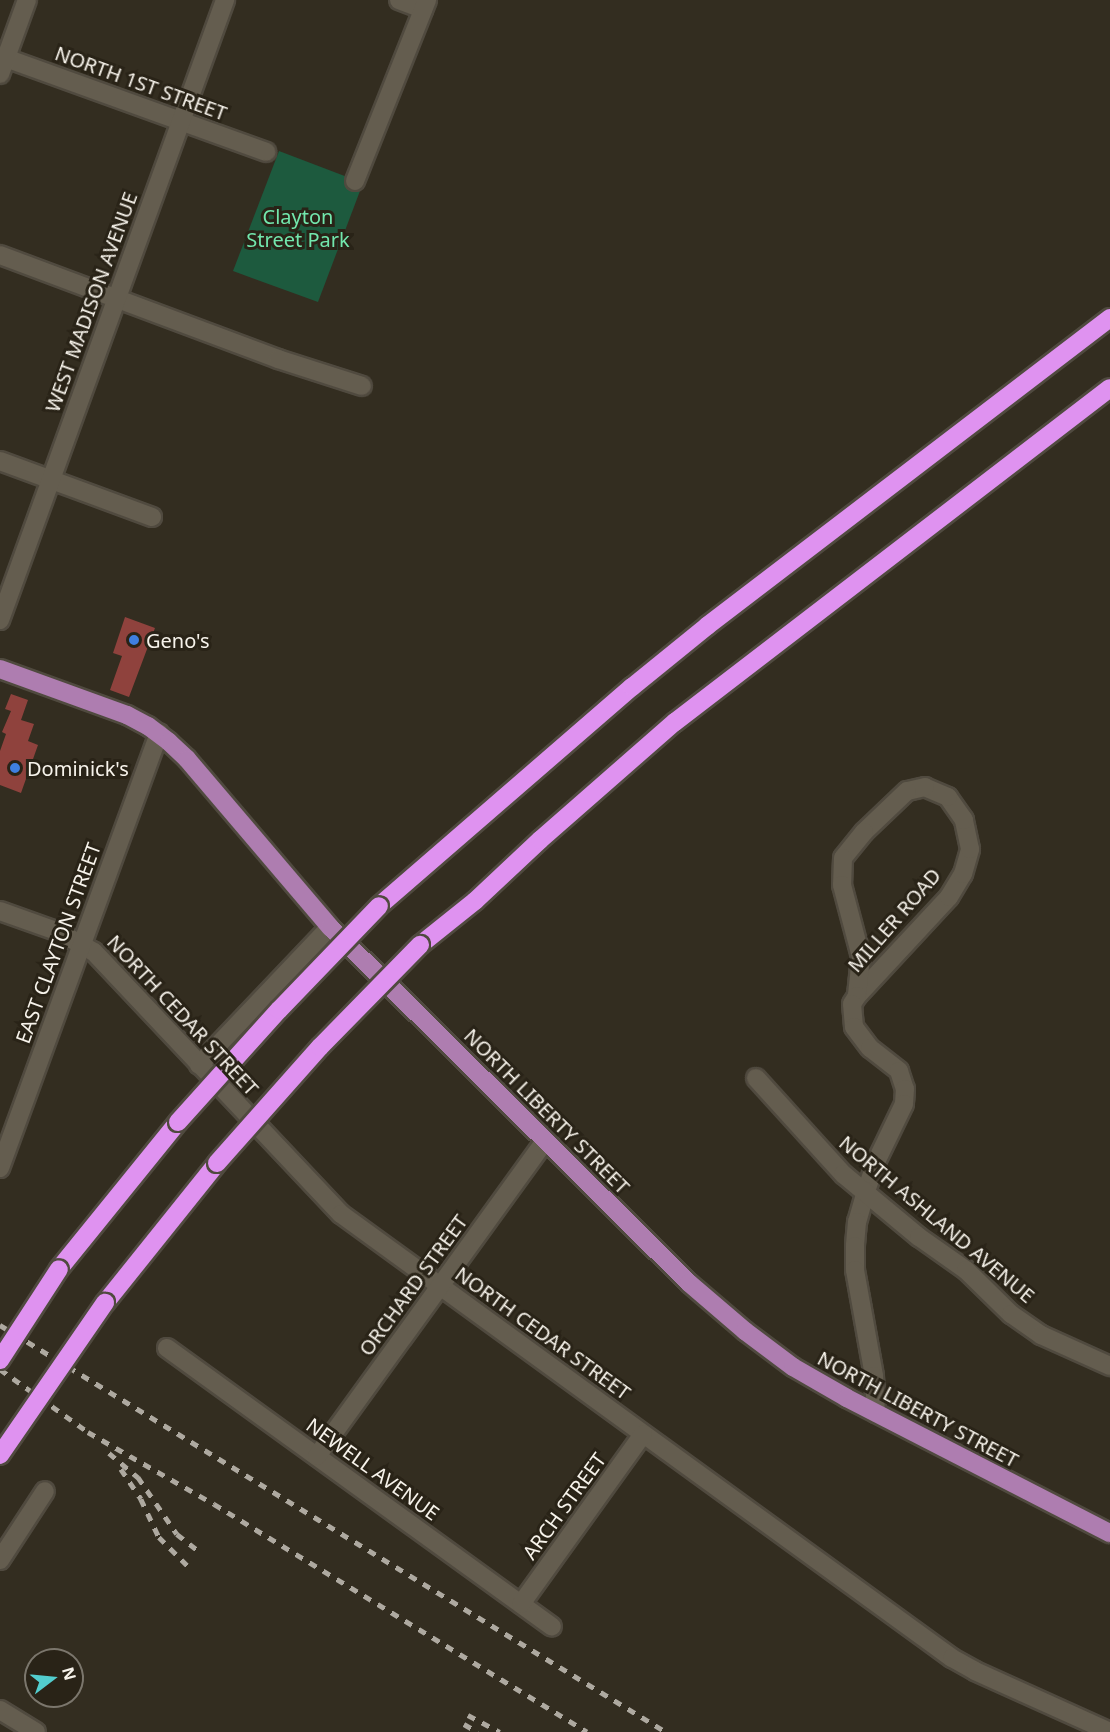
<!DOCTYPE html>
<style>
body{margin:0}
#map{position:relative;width:1110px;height:1732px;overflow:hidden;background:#332d20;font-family:"Noto Sans",sans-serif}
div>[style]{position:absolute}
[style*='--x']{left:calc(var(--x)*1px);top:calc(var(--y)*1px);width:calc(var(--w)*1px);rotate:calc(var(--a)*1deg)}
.green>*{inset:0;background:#1d5a3e}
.building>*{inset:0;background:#8f423d}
.roads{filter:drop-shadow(2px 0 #504a3f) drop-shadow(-2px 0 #504a3f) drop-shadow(0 2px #504a3f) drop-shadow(0 -2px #504a3f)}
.minor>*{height:18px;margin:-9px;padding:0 9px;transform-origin:9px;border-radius:9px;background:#645d4f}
.major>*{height:18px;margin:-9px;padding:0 9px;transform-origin:9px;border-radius:9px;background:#ae7db0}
.highway>*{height:18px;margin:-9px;padding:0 9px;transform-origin:9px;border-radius:9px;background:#df92f0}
.rail>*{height:4.5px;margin-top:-2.25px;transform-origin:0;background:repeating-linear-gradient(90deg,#aea9a0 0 8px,transparent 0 16px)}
.bridges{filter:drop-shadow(2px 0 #504a3f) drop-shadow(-2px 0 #504a3f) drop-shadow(0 2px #504a3f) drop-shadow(0 -2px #504a3f)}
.highway-bridge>*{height:18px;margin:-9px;padding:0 9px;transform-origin:9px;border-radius:9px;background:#df92f0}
.dots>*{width:16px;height:16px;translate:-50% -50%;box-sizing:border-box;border:3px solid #292317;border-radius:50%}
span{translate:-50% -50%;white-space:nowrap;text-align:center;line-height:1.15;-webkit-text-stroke:6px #292317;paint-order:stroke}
.street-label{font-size:20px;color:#f7f3eb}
.park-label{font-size:20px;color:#72e7ad}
.poi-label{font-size:20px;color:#f7f3eb}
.left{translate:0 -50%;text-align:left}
.north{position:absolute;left:24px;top:1648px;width:60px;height:60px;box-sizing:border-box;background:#292317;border:2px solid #7b766c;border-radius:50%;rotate:74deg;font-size:16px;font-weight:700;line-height:24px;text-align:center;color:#f7f3eb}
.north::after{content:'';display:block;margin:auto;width:21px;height:27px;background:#52cdce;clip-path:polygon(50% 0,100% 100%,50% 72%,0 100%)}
</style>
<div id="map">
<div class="green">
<div style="clip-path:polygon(279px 151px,363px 183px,318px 302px,233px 271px)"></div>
</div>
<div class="building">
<div style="clip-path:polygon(125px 617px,155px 628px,129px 697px,110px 690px,122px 656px,113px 653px)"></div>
<div style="clip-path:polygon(11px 694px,28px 700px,21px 720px,34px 724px,28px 741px,38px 745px,21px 793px,0 785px,0 751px,6px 734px,2px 732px,11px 711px,5px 709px)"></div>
</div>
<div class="roads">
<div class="minor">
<div style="--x:399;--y:0;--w:26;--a:21"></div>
<div style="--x:0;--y:56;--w:283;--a:19.8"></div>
<div style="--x:0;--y:74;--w:79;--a:-70"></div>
<div style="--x:355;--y:181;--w:195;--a:-68.3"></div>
<div style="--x:0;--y:255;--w:297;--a:20.5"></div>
<div style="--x:278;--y:359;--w:88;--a:17.8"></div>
<div style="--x:0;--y:461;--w:162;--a:20.2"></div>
<div style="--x:0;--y:620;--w:660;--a:-70.05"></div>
<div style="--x:0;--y:911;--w:63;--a:19.6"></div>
<div style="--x:59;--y:932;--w:40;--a:29.7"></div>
<div style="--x:94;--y:952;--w:360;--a:46.7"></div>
<div style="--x:341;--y:1214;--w:755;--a:36.01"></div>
<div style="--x:952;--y:1658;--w:26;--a:29"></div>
<div style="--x:975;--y:1671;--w:148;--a:24.3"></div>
<div style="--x:857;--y:996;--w:135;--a:-47.1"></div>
<div style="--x:949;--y:897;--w:27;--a:-59"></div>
<div style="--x:963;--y:874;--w:26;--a:-74"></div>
<div style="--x:970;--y:849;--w:30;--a:-102"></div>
<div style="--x:964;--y:820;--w:28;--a:-125"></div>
<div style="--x:948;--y:797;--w:25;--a:-157"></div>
<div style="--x:925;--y:787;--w:18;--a:167"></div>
<div style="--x:907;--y:791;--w:59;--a:136.4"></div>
<div style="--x:864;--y:832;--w:33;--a:129"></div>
<div style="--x:843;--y:858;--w:27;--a:92"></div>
<div style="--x:842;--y:885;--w:74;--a:75.2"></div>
<div style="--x:861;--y:957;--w:39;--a:96"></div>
<div style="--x:857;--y:996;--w:9;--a:122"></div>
<div style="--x:852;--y:1004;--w:23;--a:85"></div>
<div style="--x:854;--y:1027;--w:26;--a:53"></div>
<div style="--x:870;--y:1048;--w:37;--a:38"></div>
<div style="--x:899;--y:1071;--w:19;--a:72"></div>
<div style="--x:905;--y:1089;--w:15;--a:94"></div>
<div style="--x:904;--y:1104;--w:64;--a:115.8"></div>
<div style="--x:876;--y:1162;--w:31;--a:109"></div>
<div style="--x:866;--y:1191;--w:32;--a:106"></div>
<div style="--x:857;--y:1222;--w:24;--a:95"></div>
<div style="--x:855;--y:1246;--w:24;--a:90"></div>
<div style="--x:855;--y:1270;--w:108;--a:79.8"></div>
<div style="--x:874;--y:1376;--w:37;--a:87"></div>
<div style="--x:199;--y:1065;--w:190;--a:-46.5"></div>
<div style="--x:756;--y:1078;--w:130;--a:47.8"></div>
<div style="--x:843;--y:1174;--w:99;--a:39.7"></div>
<div style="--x:919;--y:1237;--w:57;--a:35.1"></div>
<div style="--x:966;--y:1270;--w:63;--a:44.4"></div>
<div style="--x:1011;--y:1314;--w:37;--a:35"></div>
<div style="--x:1041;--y:1335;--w:76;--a:24.2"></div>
<div style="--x:0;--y:1168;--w:463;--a:-69.9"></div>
<div style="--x:167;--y:1348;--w:475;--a:35.9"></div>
<div style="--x:317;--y:1456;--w:389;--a:-54.1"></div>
<div style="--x:0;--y:1560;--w:82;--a:-56.9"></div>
<div style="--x:521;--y:1604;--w:209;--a:-54.3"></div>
<div style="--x:0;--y:1710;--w:42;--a:31.4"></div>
</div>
<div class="major">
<div style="--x:0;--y:669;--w:135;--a:19.9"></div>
<div style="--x:127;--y:715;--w:24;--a:28"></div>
<div style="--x:148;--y:726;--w:26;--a:37"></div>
<div style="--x:169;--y:742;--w:25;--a:43"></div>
<div style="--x:187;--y:759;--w:221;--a:49.6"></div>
<div style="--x:330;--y:927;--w:506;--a:44.76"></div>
<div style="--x:689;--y:1283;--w:74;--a:40.6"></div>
<div style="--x:745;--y:1331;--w:60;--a:36.9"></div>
<div style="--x:793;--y:1367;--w:62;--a:29.9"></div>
<div style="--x:847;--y:1398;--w:296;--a:27.2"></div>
</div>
<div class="highway">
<div style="--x:379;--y:906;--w:335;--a:-40.9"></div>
<div style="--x:632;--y:687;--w:97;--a:-39.1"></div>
<div style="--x:707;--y:626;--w:507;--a:-37.39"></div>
<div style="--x:420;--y:945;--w:70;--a:-38.7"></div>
<div style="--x:475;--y:901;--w:89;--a:-43.2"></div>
<div style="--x:540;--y:840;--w:179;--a:-41.2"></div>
<div style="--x:675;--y:722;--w:548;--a:-37.52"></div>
<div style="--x:59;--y:1269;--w:189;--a:-51"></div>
<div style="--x:105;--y:1303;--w:179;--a:-51.3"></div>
</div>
</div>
<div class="rail">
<div style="--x:0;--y:1325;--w:781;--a:31.43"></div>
<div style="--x:0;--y:1369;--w:108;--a:35.6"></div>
<div style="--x:88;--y:1432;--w:145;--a:29.7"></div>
<div style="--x:214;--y:1504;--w:437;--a:31.4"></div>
<div style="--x:109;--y:1453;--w:38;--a:40"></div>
<div style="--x:138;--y:1477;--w:69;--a:55.6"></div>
<div style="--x:177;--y:1534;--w:28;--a:38"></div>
<div style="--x:121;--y:1469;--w:36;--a:56"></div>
<div style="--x:141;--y:1499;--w:42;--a:64.7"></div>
<div style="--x:159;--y:1537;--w:41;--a:45"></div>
<div style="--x:468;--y:1715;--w:36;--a:28"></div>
<div style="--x:464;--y:1724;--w:16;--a:30"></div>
</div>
<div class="bridges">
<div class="highway-bridge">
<div style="--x:178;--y:1122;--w:151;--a:-48"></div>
<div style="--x:279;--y:1010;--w:144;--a:-46.1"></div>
<div style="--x:217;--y:1163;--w:155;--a:-48.4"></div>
<div style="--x:320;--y:1047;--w:143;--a:-45.6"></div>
<div style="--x:0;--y:1360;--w:108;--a:-57"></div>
<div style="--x:0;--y:1455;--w:185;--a:-55.4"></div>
</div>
</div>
<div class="dots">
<div style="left:134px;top:640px;background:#3f7fe0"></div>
<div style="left:15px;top:768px;background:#3f7fe0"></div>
</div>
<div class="street-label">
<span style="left:141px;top:83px;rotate:20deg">NORTH 1ST STREET</span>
<span style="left:91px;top:302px;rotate:-70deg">WEST MADISON AVENUE</span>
<span style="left:894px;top:920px;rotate:-49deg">MILLER ROAD</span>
<span style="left:58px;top:943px;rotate:-70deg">EAST CLAYTON STREET</span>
<span style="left:183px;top:1015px;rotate:47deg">NORTH CEDAR STREET</span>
<span style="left:547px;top:1111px;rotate:45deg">NORTH LIBERTY STREET</span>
<span style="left:937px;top:1219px;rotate:40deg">NORTH ASHLAND AVENUE</span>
<span style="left:413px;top:1285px;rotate:-54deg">ORCHARD STREET</span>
<span style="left:543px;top:1333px;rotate:36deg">NORTH CEDAR STREET</span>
<span style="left:918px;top:1409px;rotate:28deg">NORTH LIBERTY STREET</span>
<span style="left:373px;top:1469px;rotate:36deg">NEWELL AVENUE</span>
<span style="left:564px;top:1506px;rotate:-54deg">ARCH STREET</span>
</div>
<div class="park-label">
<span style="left:298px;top:228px">Clayton<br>Street Park</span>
</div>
<div class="poi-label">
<span class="left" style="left:146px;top:640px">Geno's</span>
<span class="left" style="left:27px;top:768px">Dominick's</span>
</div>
<div class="north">N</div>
</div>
